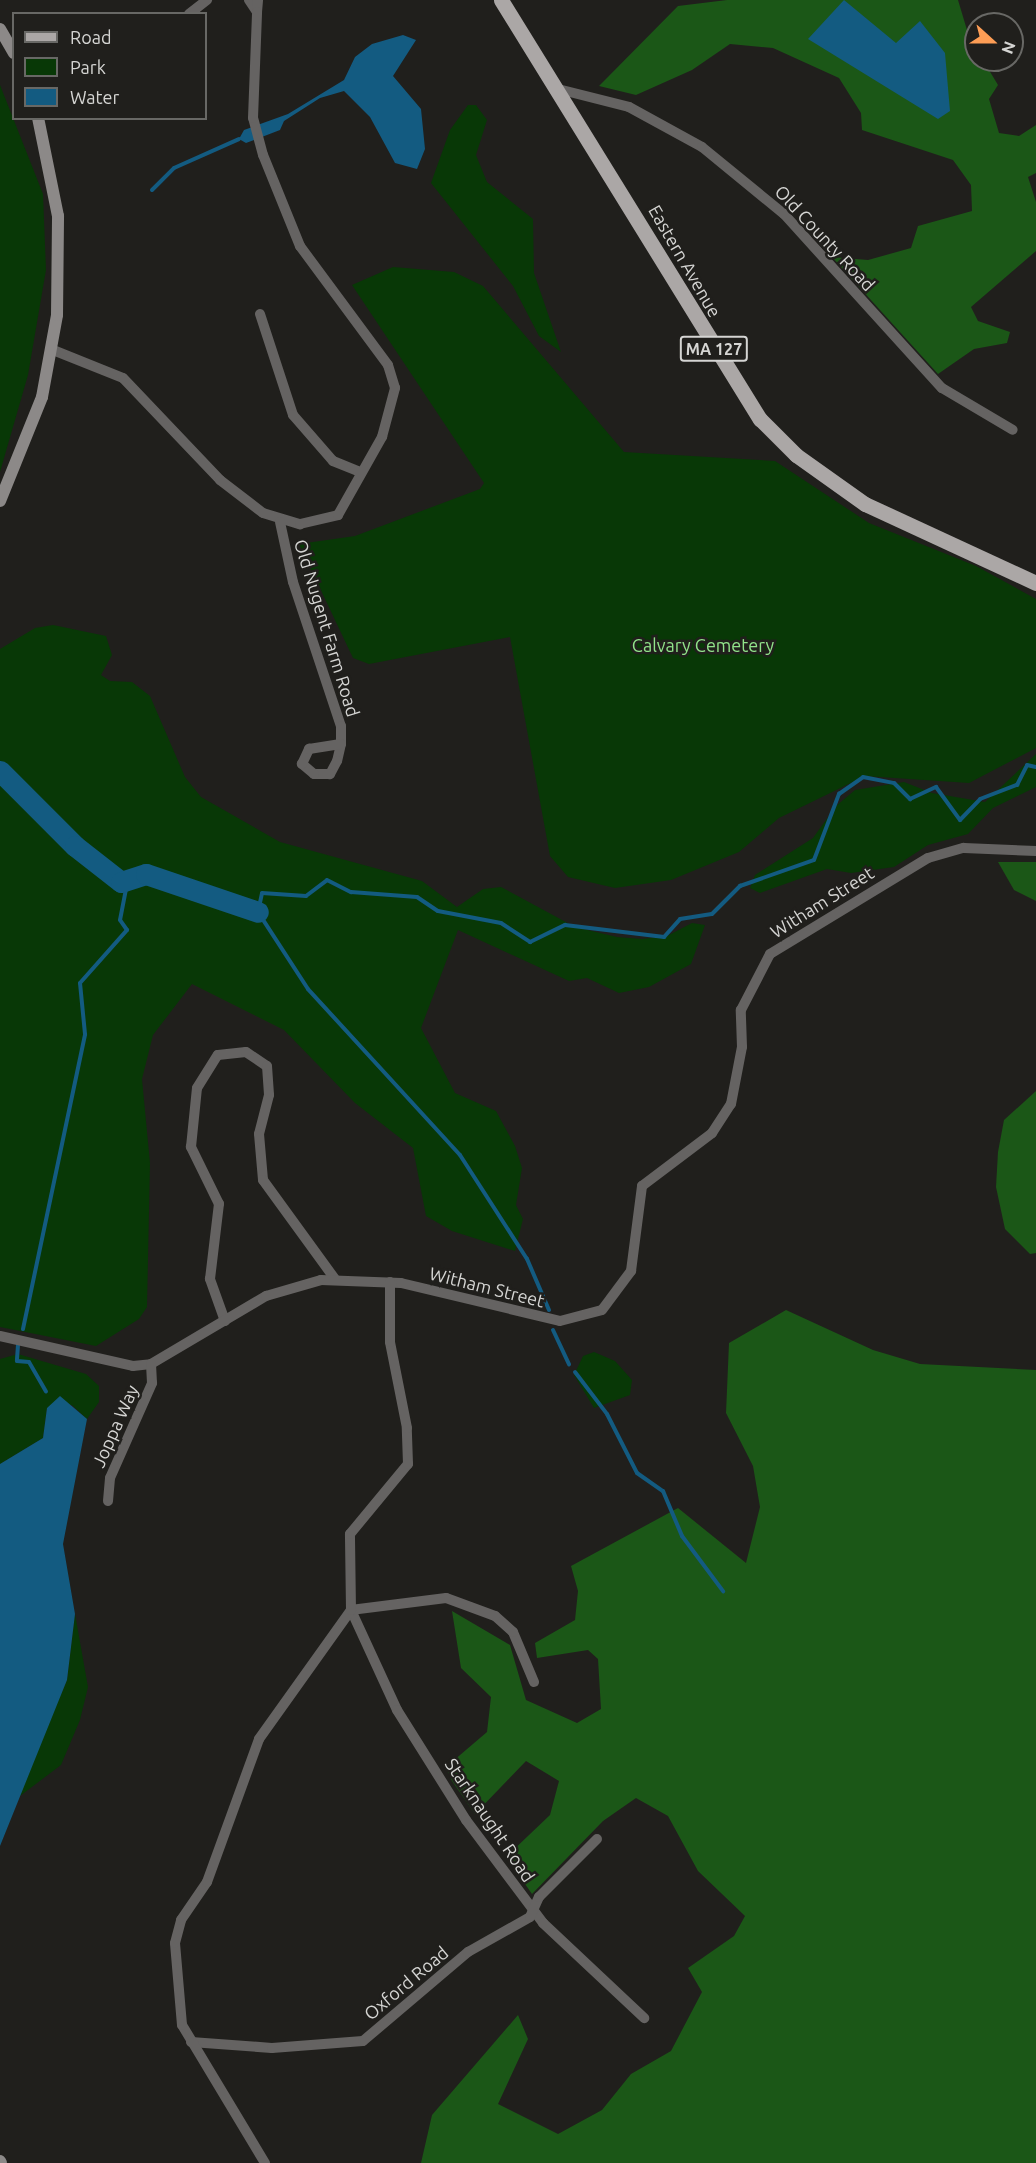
<!DOCTYPE html>
<style>
body{margin:0}
#map{position:relative;width:1036px;height:2163px;overflow:hidden;background:#201f1c;font-family:Ubuntu,sans-serif}
div>[style]{position:absolute}
[style*='--x']{left:calc(var(--x)*1px);top:calc(var(--y)*1px);width:calc(var(--w)*1px);rotate:calc(var(--a)*1deg)}
.green>*{inset:0;background:#083806}
.forest>*{inset:0;background:#1b5717}
.water>*{inset:0;background:#135b81}
.stream>*{height:4px;margin:-2px;padding:0 2px;transform-origin:2px;border-radius:2px;background:#135b81}
.river>*{height:21px;margin:-10.5px;padding:0 10.5px;transform-origin:10.5px;border-radius:10.5px;background:#135b81}
.street>*{height:10px;margin:-5px;padding:0 5px;transform-origin:5px;border-radius:5px;background:#656362}
.secondary>*{height:12px;margin:-6px;padding:0 6px;transform-origin:6px;border-radius:6px;background:#8c8988}
.primary>*{height:15px;margin:-7.5px;padding:0 7.5px;transform-origin:7.5px;border-radius:7.5px;background:#aba7a6}
span{translate:-50% -50%;white-space:nowrap;text-align:center;line-height:1.15;-webkit-text-stroke:5px #201f1c;paint-order:stroke}
.shield-label span{padding:2px 4px;background:#201f1c;border:2px solid;border-radius:4px;-webkit-text-stroke-width:0}
.shield-label{font-size:16px;color:#d5d5d3;font-weight:700}
.street-label{font-size:18px;color:#d5d5d3}
.park-label{font-size:18px;color:#91e28a}
.legend{position:absolute;left:12px;top:12px;width:195px;height:108px;box-sizing:border-box;background:#201f1c;border:2px solid #686865;margin:0;padding:8px 10px;list-style:none;font-size:18px;color:#d5d5d3}
.legend li{display:flex;align-items:center;gap:12px;height:30px}
.legend b{width:30px;border:2px solid #686865}
.north{position:absolute;left:964px;top:12px;width:60px;height:60px;box-sizing:border-box;background:#201f1c;border:2px solid #686865;border-radius:50%;rotate:111deg;font-size:16px;font-weight:700;line-height:24px;text-align:center;color:#d5d5d3}
.north::after{content:'';display:block;margin:auto;width:21px;height:27px;background:#fd9d55;clip-path:polygon(50% 0,100% 100%,50% 72%,0 100%)}
</style>
<div id="map">
<div class="green">
<div style="clip-path:polygon(0 85px,43px 194px,46px 270px,28px 375px,0 472px)"></div>
<div style="clip-path:polygon(468px 105px,476px 105px,487px 120px,476px 155px,487px 182px,533px 219px,534px 273px,561px 352px,539px 336px,513px 286px,431px 183px,450px 130px)"></div>
<div style="clip-path:polygon(393px 267px,454px 272px,483px 286px,624px 452px,775px 461px,869px 523px,976px 566px,1036px 599px,1036px 748px,969px 783px,865px 776px,779px 818px,739px 852px,671px 880px,615px 888px,568px 877px,550px 856px,510px 637px,369px 664px,353px 658px,299px 544px,355px 536px,480px 489px,484px 483px,352px 285px)"></div>
<div style="clip-path:polygon(53px 625px,106px 636px,112px 655px,101px 675px,110px 681px,132px 682px,150px 696px,185px 777px,201px 797px,280px 842px,422px 881px,457px 907px,483px 889px,501px 887px,575px 927px,617px 937px,642px 939px,667px 936px,692px 923px,705px 925px,691px 964px,649px 987px,619px 993px,587px 978px,569px 981px,458px 930px,421px 1028px,455px 1093px,496px 1111px,515px 1146px,522px 1168px,516px 1205px,523px 1219px,515px 1251px,452px 1231px,426px 1216px,413px 1148px,355px 1103px,284px 1030px,192px 984px,153px 1035px,142px 1079px,150px 1163px,147px 1307px,139px 1319px,96px 1346px,0 1327px,0 649px,35px 628px)"></div>
<div style="clip-path:polygon(1036px 754px,1036px 787px,993px 808px,968px 834px,928px 845px,894px 867px,851px 873px,827px 869px,760px 893px,750px 888px,755px 875px,813px 838px,836px 806px,855px 790px,904px 782px,932px 793px,985px 802px)"></div>
<div style="clip-path:polygon(594px 1352px,615px 1361px,632px 1380px,630px 1395px,594px 1408px,574px 1375px,583px 1356px)"></div>
<div style="clip-path:polygon(18px 1354px,86px 1374px,99px 1386px,99px 1402px,87px 1419px,72px 1405px,47px 1408px,43px 1438px,0 1464px,0 1359px)"></div>
<div style="clip-path:polygon(75px 1614px,88px 1687px,80px 1720px,61px 1765px,16px 1799px,67px 1680px)"></div>
</div>
<div class="forest">
<div style="clip-path:polygon(727px 0,958px 0,976px 60px,983px 60px,998px 85px,989px 99px,999px 133px,1019px 136px,1036px 125px,1036px 173px,1028px 177px,1036px 202px,1036px 251px,971px 307px,978px 321px,1010px 332px,1007px 343px,974px 349px,938px 374px,832px 257px,868px 260px,911px 248px,918px 226px,972px 211px,971px 185px,953px 160px,862px 130px,861px 113px,839px 78px,773px 48px,730px 44px,692px 70px,636px 95px,599px 86px,678px 6px)"></div>
<div style="clip-path:polygon(998px 862px,1036px 862px,1036px 901px,1014px 890px)"></div>
<div style="clip-path:polygon(1036px 1091px,1036px 1253px,1030px 1254px,1005px 1229px,996px 1187px,998px 1152px,1004px 1120px)"></div>
<div style="clip-path:polygon(786px 1310px,873px 1350px,920px 1364px,1036px 1370px,1036px 2163px,421px 2163px,432px 2115px,518px 2015px,528px 2039px,498px 2104px,558px 2134px,602px 2110px,631px 2074px,671px 2051px,702px 1992px,688px 1968px,734px 1936px,745px 1916px,698px 1871px,668px 1816px,636px 1798px,603px 1821px,532px 1894px,506px 1857px,550px 1815px,559px 1781px,526px 1761px,475px 1814px,452px 1781px,446px 1767px,487px 1732px,491px 1697px,461px 1668px,452px 1611px,510px 1645px,526px 1700px,577px 1723px,601px 1709px,598px 1659px,588px 1650px,537px 1658px,535px 1643px,575px 1620px,578px 1591px,571px 1566px,678px 1508px,746px 1563px,760px 1507px,753px 1466px,726px 1413px,729px 1343px)"></div>
</div>
<div class="water">
<div style="clip-path:polygon(844px 0,896px 43px,920px 21px,945px 53px,950px 111px,938px 119px,808px 39px)"></div>
<div style="clip-path:polygon(403px 35px,416px 40px,393px 76px,421px 109px,425px 149px,417px 169px,395px 163px,370px 117px,344px 91px,320px 98px,284px 121px,280px 130px,246px 143px,239px 139px,244px 130px,288px 114px,344px 80px,355px 57px,372px 44px)"></div>
<div style="clip-path:polygon(60px 1396px,87px 1419px,63px 1544px,75px 1614px,67px 1680px,0 1846px,0 1464px,43px 1438px,47px 1408px)"></div>
</div>
<div class="stream">
<div style="--x:152;--y:190;--w:31;--a:-45"></div>
<div style="--x:174;--y:168;--w:71;--a:-24"></div>
<div style="--x:549;--y:1310;--w:56;--a:-113.3"></div>
<div style="--x:527;--y:1259;--w:124;--a:-122.8"></div>
<div style="--x:460;--y:1155;--w:225;--a:-132.5"></div>
<div style="--x:308;--y:989;--w:92;--a:-123"></div>
<div style="--x:258;--y:912;--w:19;--a:-78"></div>
<div style="--x:262;--y:893;--w:44;--a:3.9"></div>
<div style="--x:306;--y:896;--w:26;--a:-37"></div>
<div style="--x:327;--y:880;--w:27;--a:27"></div>
<div style="--x:351;--y:892;--w:66;--a:4.3"></div>
<div style="--x:417;--y:897;--w:25;--a:34"></div>
<div style="--x:438;--y:911;--w:64;--a:10.8"></div>
<div style="--x:501;--y:923;--w:35;--a:33"></div>
<div style="--x:530;--y:942;--w:39;--a:-26"></div>
<div style="--x:565;--y:925;--w:100;--a:6.9"></div>
<div style="--x:664;--y:937;--w:24;--a:-48"></div>
<div style="--x:680;--y:919;--w:32;--a:-9"></div>
<div style="--x:712;--y:914;--w:40;--a:-45"></div>
<div style="--x:740;--y:886;--w:78;--a:-19.4"></div>
<div style="--x:814;--y:860;--w:71;--a:-69.3"></div>
<div style="--x:839;--y:794;--w:29;--a:-35"></div>
<div style="--x:863;--y:777;--w:32;--a:11"></div>
<div style="--x:894;--y:783;--w:23;--a:45"></div>
<div style="--x:910;--y:799;--w:29;--a:-25"></div>
<div style="--x:936;--y:787;--w:41;--a:54"></div>
<div style="--x:960;--y:820;--w:29;--a:-46"></div>
<div style="--x:980;--y:799;--w:40;--a:-21"></div>
<div style="--x:1017;--y:785;--w:22;--a:-63"></div>
<div style="--x:1027;--y:765;--w:9;--a:13"></div>
<div style="--x:23;--y:1329;--w:301;--a:-78.1"></div>
<div style="--x:85;--y:1034;--w:51;--a:-95.6"></div>
<div style="--x:80;--y:983;--w:71;--a:-48.4"></div>
<div style="--x:127;--y:930;--w:12;--a:-125"></div>
<div style="--x:120;--y:920;--w:37;--a:-79"></div>
<div style="--x:553;--y:1330;--w:38;--a:65"></div>
<div style="--x:18;--y:1345;--w:16;--a:94"></div>
<div style="--x:17;--y:1361;--w:12;--a:5"></div>
<div style="--x:29;--y:1362;--w:34;--a:60"></div>
<div style="--x:575;--y:1372;--w:53;--a:52.7"></div>
<div style="--x:607;--y:1414;--w:66;--a:63"></div>
<div style="--x:637;--y:1473;--w:32;--a:35"></div>
<div style="--x:663;--y:1491;--w:49;--a:67.1"></div>
<div style="--x:682;--y:1536;--w:69;--a:53.3"></div>
</div>
<div class="river">
<div style="--x:0;--y:771;--w:106;--a:45"></div>
<div style="--x:75;--y:846;--w:58;--a:38"></div>
<div style="--x:121;--y:882;--w:26;--a:-18"></div>
<div style="--x:146;--y:874;--w:118;--a:18.7"></div>
</div>
<div class="street">
<div style="--x:249;--y:0;--w:14;--a:56"></div>
<div style="--x:257;--y:12;--w:12;--a:-85"></div>
<div style="--x:189;--y:14;--w:23;--a:-38"></div>
<div style="--x:558;--y:89;--w:73;--a:14.2"></div>
<div style="--x:629;--y:107;--w:83;--a:28.7"></div>
<div style="--x:702;--y:147;--w:106;--a:39.3"></div>
<div style="--x:784;--y:214;--w:235;--a:47.8"></div>
<div style="--x:942;--y:388;--w:82;--a:30.6"></div>
<div style="--x:260;--y:314;--w:106;--a:71.9"></div>
<div style="--x:293;--y:415;--w:61;--a:49"></div>
<div style="--x:333;--y:461;--w:27;--a:22"></div>
<div style="--x:53;--y:350;--w:75;--a:21.8"></div>
<div style="--x:123;--y:378;--w:141;--a:46.4"></div>
<div style="--x:220;--y:480;--w:54;--a:37.5"></div>
<div style="--x:263;--y:513;--w:39;--a:17"></div>
<div style="--x:300;--y:524;--w:39;--a:-13"></div>
<div style="--x:338;--y:515;--w:90;--a:-60.6"></div>
<div style="--x:382;--y:437;--w:51;--a:-75.1"></div>
<div style="--x:395;--y:388;--w:24;--a:-107"></div>
<div style="--x:388;--y:365;--w:148;--a:-126.5"></div>
<div style="--x:300;--y:246;--w:98;--a:-112.1"></div>
<div style="--x:263;--y:155;--w:38;--a:-105"></div>
<div style="--x:253;--y:118;--w:106;--a:-87.8"></div>
<div style="--x:280;--y:522;--w:61;--a:77.8"></div>
<div style="--x:293;--y:582;--w:152;--a:71.6"></div>
<div style="--x:341;--y:726;--w:18;--a:90"></div>
<div style="--x:341;--y:744;--w:17;--a:103"></div>
<div style="--x:337;--y:761;--w:15;--a:118"></div>
<div style="--x:330;--y:774;--w:16;--a:180"></div>
<div style="--x:314;--y:774;--w:16;--a:-140"></div>
<div style="--x:302;--y:764;--w:17;--a:-65"></div>
<div style="--x:309;--y:749;--w:32;--a:-9"></div>
<div style="--x:225;--y:1321;--w:45;--a:-109.7"></div>
<div style="--x:210;--y:1279;--w:76;--a:-83.2"></div>
<div style="--x:219;--y:1204;--w:64;--a:-116.2"></div>
<div style="--x:191;--y:1147;--w:59;--a:-84.2"></div>
<div style="--x:197;--y:1088;--w:39;--a:-58"></div>
<div style="--x:218;--y:1055;--w:28;--a:-6"></div>
<div style="--x:246;--y:1052;--w:25;--a:34"></div>
<div style="--x:267;--y:1066;--w:29;--a:86"></div>
<div style="--x:269;--y:1095;--w:40;--a:104.4"></div>
<div style="--x:259;--y:1134;--w:46;--a:85"></div>
<div style="--x:263;--y:1180;--w:122;--a:54"></div>
<div style="--x:0;--y:1336;--w:136;--a:12.7"></div>
<div style="--x:133;--y:1366;--w:18;--a:-6"></div>
<div style="--x:151;--y:1364;--w:134;--a:-30.6"></div>
<div style="--x:266;--y:1296;--w:57;--a:-16.2"></div>
<div style="--x:321;--y:1280;--w:80;--a:2.1"></div>
<div style="--x:401;--y:1283;--w:163;--a:13.4"></div>
<div style="--x:560;--y:1321;--w:43;--a:-14.7"></div>
<div style="--x:602;--y:1310;--w:49;--a:-53.4"></div>
<div style="--x:631;--y:1271;--w:86;--a:-82.6"></div>
<div style="--x:642;--y:1186;--w:88;--a:-37.1"></div>
<div style="--x:712;--y:1133;--w:35;--a:-57"></div>
<div style="--x:731;--y:1104;--w:58;--a:-79.1"></div>
<div style="--x:742;--y:1047;--w:37;--a:-92"></div>
<div style="--x:741;--y:1010;--w:63;--a:-62.6"></div>
<div style="--x:770;--y:954;--w:185;--a:-31.3"></div>
<div style="--x:928;--y:858;--w:37;--a:-16"></div>
<div style="--x:964;--y:848;--w:72;--a:2.4"></div>
<div style="--x:108;--y:1501;--w:23;--a:-85"></div>
<div style="--x:110;--y:1478;--w:104;--a:-66.1"></div>
<div style="--x:152;--y:1383;--w:19;--a:-93"></div>
<div style="--x:534;--y:1682;--w:54;--a:-112.8"></div>
<div style="--x:513;--y:1632;--w:24;--a:-138"></div>
<div style="--x:495;--y:1616;--w:52;--a:-159.8"></div>
<div style="--x:446;--y:1598;--w:96;--a:172.8"></div>
<div style="--x:351;--y:1610;--w:110;--a:65.3"></div>
<div style="--x:397;--y:1710;--w:130;--a:57.9"></div>
<div style="--x:466;--y:1820;--w:129;--a:53.2"></div>
<div style="--x:543;--y:1923;--w:139;--a:43.2"></div>
<div style="--x:191;--y:2042;--w:81;--a:4.2"></div>
<div style="--x:272;--y:2048;--w:91;--a:-4.4"></div>
<div style="--x:363;--y:2041;--w:138;--a:-40.3"></div>
<div style="--x:468;--y:1952;--w:71;--a:-29.4"></div>
<div style="--x:530;--y:1917;--w:22;--a:-66"></div>
<div style="--x:539;--y:1897;--w:82;--a:-45"></div>
<div style="--x:265;--y:2163;--w:161;--a:-121"></div>
<div style="--x:182;--y:2025;--w:82;--a:-94.9"></div>
<div style="--x:175;--y:1943;--w:24;--a:-75"></div>
<div style="--x:181;--y:1920;--w:46;--a:-55.6"></div>
<div style="--x:207;--y:1882;--w:152;--a:-70"></div>
<div style="--x:259;--y:1739;--w:158;--a:-54.5"></div>
<div style="--x:351;--y:1610;--w:76;--a:-90.8"></div>
<div style="--x:350;--y:1534;--w:91;--a:-50.4"></div>
<div style="--x:408;--y:1464;--w:36;--a:-92"></div>
<div style="--x:407;--y:1428;--w:88;--a:-101.2"></div>
<div style="--x:390;--y:1342;--w:60;--a:-90"></div>
</div>
<div class="secondary">
<div style="--x:0;--y:29;--w:28;--a:60"></div>
<div style="--x:0;--y:501;--w:112;--a:-68"></div>
<div style="--x:42;--y:397;--w:83;--a:-79.6"></div>
<div style="--x:57;--y:315;--w:99;--a:-89.4"></div>
<div style="--x:58;--y:216;--w:100;--a:-101.5"></div>
<div style="--x:0;--y:2161;--w:2;--a:63"></div>
</div>
<div class="primary">
<div style="--x:501;--y:0;--w:493;--a:58.3"></div>
<div style="--x:760;--y:419;--w:51;--a:45"></div>
<div style="--x:796;--y:455;--w:85;--a:35.4"></div>
<div style="--x:865;--y:504;--w:188;--a:24.8"></div>
</div>
<div class="shield-label">
<span style="left:714px;top:349px">MA 127</span>
</div>
<div class="street-label">
<span style="left:825px;top:238px;rotate:47deg">Old County Road</span>
<span style="left:685px;top:261px;rotate:60deg">Eastern Avenue</span>
<span style="left:327px;top:628px;rotate:73deg">Old Nugent Farm Road</span>
<span style="left:822px;top:902px;rotate:-32deg">Witham Street</span>
<span style="left:487px;top:1287px;rotate:14deg">Witham Street</span>
<span style="left:115px;top:1426px;rotate:-66deg">Joppa Way</span>
<span style="left:490px;top:1820px;rotate:56deg">Starknaught Road</span>
<span style="left:406px;top:1983px;rotate:-40deg">Oxford Road</span>
</div>
<div class="park-label">
<span style="left:703px;top:645px">Calvary Cemetery</span>
</div>
<ul class="legend">
<li><b style="height:8px;background:#aba7a6"></b>Road</li>
<li><b style="height:16px;background:#083806"></b>Park</li>
<li><b style="height:16px;background:#135b81"></b>Water</li>
</ul>
<div class="north">N</div>
</div>
